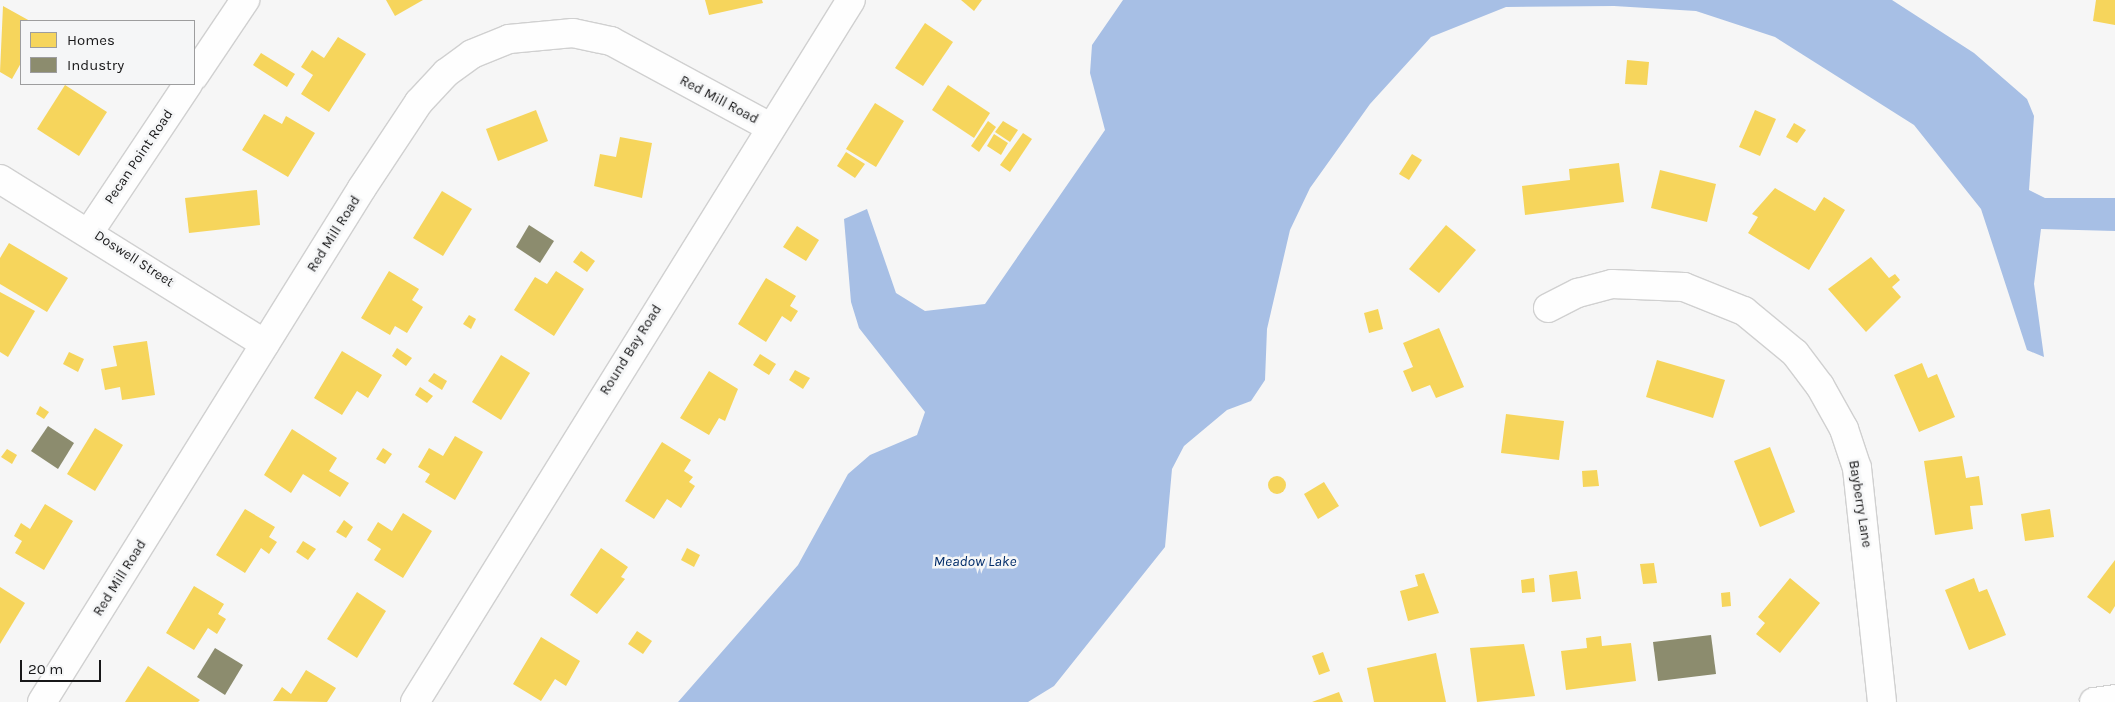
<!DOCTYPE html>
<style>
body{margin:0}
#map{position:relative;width:2115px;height:702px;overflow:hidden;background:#f6f6f6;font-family:Karla,sans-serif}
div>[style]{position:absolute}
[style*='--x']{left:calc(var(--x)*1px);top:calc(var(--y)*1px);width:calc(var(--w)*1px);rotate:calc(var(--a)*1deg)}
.water>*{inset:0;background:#a7bfe5}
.homes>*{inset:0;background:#f6d55c}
.round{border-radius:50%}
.industry>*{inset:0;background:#8c8c6e}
.roads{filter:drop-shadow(1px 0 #d0d0d0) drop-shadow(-1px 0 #d0d0d0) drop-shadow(0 1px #d0d0d0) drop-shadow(0 -1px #d0d0d0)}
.minor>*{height:28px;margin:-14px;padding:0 14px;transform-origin:14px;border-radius:14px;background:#fefefe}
span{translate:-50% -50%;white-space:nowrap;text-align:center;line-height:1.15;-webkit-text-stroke:5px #f5f6f7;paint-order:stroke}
.street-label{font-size:14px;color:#181819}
.water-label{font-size:15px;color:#012c69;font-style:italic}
.legend{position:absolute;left:20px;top:20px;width:175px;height:65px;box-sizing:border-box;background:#f5f6f7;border:1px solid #9d9d9e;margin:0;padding:6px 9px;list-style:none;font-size:15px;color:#181819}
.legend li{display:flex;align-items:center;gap:10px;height:25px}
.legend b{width:25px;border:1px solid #9d9d9e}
.scale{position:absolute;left:20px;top:660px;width:81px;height:22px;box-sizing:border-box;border:2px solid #181819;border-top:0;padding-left:6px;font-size:15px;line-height:18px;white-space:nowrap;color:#181819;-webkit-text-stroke:4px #f5f6f7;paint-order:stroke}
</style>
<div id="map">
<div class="water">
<div style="clip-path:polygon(1123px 0,1892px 0,1974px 53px,2027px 99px,2034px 116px,2029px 190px,2045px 198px,2115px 198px,2115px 231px,2041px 229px,2034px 284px,2044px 357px,2027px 350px,1981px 209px,1914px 125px,1775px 37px,1696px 11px,1614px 6px,1506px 7px,1431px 37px,1370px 104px,1310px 188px,1290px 230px,1267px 329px,1265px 380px,1251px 401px,1227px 410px,1184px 446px,1172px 469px,1165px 547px,1054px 686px,1028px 702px,678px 702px,798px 565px,848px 474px,870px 455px,917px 435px,925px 412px,859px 328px,851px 302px,844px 219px,867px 209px,896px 293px,925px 311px,985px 304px,1105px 130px,1090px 73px,1092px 45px)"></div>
</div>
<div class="homes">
<div style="clip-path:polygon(386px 0,423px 0,395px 16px)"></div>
<div style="clip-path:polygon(705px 0,762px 0,763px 3px,709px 15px)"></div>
<div style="clip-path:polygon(961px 0,982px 0,974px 11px)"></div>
<div style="clip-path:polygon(2096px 0,2115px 0,2115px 25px,2093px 21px)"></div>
<div style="clip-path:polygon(3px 6px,30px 21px,21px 21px,21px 63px,12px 79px,0 72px)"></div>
<div style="clip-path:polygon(925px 23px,953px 42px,923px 86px,895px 68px)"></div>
<div style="clip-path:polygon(338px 37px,366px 54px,329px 112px,301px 94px,313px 75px,301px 67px,312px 50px,324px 58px)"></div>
<div style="clip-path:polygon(261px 53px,295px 74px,287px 87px,253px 65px)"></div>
<div style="clip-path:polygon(1627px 60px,1649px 62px,1647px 85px,1625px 84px)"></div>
<div style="clip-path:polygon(65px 85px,107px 112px,79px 156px,37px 129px)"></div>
<div style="clip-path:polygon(948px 85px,990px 113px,974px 138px,932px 110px)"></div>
<div style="clip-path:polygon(875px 103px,904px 121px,876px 167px,846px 149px)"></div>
<div style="clip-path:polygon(536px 110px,548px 141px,498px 161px,486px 129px)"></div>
<div style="clip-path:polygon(1755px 110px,1776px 119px,1760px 156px,1739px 147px)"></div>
<div style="clip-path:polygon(264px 114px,282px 124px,286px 116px,315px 133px,288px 177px,242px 150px)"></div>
<div style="clip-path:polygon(988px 121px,996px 127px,979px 152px,971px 146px)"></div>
<div style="clip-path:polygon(1003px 121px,1018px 130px,1010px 142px,995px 132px)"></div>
<div style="clip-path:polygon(1794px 123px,1806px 130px,1797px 143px,1786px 137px)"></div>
<div style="clip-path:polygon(1023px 133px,1032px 139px,1010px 172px,1000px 165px)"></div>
<div style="clip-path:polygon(994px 134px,1008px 143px,1001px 155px,987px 146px)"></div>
<div style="clip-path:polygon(620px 137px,652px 143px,642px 198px,594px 186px,600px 154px,616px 157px)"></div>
<div style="clip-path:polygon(846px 152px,865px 164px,855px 178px,837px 166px)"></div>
<div style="clip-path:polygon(1412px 154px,1422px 160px,1409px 180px,1399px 174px)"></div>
<div style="clip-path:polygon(1619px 163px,1624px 202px,1525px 215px,1522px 186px,1570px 180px,1569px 169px)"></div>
<div style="clip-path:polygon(1660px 170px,1716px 184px,1707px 222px,1651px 208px)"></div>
<div style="clip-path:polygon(1775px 188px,1815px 211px,1824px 197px,1845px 210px,1809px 270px,1748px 233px,1758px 217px,1752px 214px)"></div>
<div style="clip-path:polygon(257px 190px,260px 225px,189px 233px,185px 198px)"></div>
<div style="clip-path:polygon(442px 191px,472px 209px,443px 256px,413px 238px)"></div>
<div style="clip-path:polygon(1446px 225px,1476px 250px,1439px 293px,1409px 269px)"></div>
<div style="clip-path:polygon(797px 226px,819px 240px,806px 261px,783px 247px)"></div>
<div style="clip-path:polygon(9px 243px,68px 278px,47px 312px,0 284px,0 258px)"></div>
<div style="clip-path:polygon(581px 251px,595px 261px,587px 272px,573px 262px)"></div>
<div style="clip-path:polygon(1871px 257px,1889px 278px,1895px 274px,1900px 280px,1892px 287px,1901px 297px,1866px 332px,1828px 289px)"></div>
<div style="clip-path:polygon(389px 271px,419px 289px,412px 300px,423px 307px,407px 333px,395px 326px,390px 335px,361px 318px)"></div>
<div style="clip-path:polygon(556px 271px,584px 289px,554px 336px,514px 310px,535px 277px,547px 284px)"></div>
<div style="clip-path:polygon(766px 278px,796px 296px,790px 306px,798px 311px,791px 322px,782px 316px,766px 342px,738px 324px)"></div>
<div style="clip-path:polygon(0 292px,35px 311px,8px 357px,0 352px)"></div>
<div style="clip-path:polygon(1378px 309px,1383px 329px,1369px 333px,1364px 313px)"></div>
<div style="clip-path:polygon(469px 315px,476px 319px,471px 329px,463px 324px)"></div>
<div style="clip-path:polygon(1439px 328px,1464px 387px,1436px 398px,1430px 385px,1412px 392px,1403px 371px,1413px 367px,1403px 343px)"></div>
<div style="clip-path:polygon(147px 341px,155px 395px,122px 400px,120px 387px,105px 390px,101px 369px,117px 366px,113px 346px)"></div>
<div style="clip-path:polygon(397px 348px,412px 358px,406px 366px,392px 356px)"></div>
<div style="clip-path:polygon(342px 351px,382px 375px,368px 398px,357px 391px,342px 415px,314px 398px)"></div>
<div style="clip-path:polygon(69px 352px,84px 359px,78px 372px,63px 364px)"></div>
<div style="clip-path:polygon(760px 354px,776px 364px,769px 375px,753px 365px)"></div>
<div style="clip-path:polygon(501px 355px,530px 373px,501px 420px,472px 402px)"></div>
<div style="clip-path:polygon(1657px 360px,1725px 380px,1713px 418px,1646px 397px)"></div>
<div style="clip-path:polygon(1922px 363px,1928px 378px,1937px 374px,1955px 417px,1919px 432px,1894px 375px)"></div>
<div style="clip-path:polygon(795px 370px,810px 378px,803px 389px,789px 380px)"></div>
<div style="clip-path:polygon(709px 371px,738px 389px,725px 421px,719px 418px,709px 435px,680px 418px)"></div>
<div style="clip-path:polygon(434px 373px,447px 381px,442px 390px,428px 381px)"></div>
<div style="clip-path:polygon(420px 387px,433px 396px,427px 403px,415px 395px)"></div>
<div style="clip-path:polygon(40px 406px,49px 412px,44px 419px,36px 414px)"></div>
<div style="clip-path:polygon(1506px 414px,1564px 421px,1559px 460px,1501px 453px)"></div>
<div style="clip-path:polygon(95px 428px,123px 445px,95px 491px,67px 474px)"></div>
<div style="clip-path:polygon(292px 429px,337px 458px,329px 471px,349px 483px,340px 497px,303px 474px,291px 493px,264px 475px)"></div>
<div style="clip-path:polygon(455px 436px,483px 452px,455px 500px,425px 482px,430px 474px,418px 467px,429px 448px,443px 456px)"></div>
<div style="clip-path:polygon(662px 442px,691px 460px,684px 471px,693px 477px,689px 482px,695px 486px,681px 508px,667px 499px,654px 519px,625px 501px)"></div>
<div style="clip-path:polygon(1770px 447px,1795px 512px,1760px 527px,1734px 461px)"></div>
<div style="clip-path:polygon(383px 448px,392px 454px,385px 464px,376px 459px)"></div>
<div style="clip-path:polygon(7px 449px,17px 455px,12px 464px,1px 457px)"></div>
<div style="clip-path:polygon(1962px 456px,1966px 478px,1979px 476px,1983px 505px,1970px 506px,1973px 529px,1935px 535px,1924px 461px)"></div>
<div style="clip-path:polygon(1597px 470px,1599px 486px,1583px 487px,1582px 471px)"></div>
<div class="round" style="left:1268px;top:476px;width:18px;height:18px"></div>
<div style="clip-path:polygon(1324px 482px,1339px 506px,1318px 519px,1304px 494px)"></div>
<div style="clip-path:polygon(45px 504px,73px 521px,44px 570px,15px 553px,22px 541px,14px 536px,21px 523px,30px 529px)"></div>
<div style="clip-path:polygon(245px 509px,275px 527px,269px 537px,277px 542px,269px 554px,261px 548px,245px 573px,216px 555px)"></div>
<div style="clip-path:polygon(2050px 509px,2054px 537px,2025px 541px,2021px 514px)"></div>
<div style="clip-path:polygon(403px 513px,432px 531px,403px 578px,374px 560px,381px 549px,367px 540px,378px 522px,392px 531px)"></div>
<div style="clip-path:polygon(344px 520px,353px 527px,346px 538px,336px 532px)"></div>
<div style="clip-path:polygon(303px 541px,316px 549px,308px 560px,296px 552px)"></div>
<div style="clip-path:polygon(601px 548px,628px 567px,621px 577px,625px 579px,597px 614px,570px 595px)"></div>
<div style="clip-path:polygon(687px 548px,700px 555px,694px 567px,681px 560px)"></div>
<div style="clip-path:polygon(2115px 560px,2115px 606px,2110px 614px,2087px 597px)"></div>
<div style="clip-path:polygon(1654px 563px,1657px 583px,1643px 584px,1640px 564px)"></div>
<div style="clip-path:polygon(1577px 571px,1581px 599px,1552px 602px,1549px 575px)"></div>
<div style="clip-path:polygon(1424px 573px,1439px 613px,1408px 621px,1400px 591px,1418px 586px,1415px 575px)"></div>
<div style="clip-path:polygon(1534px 578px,1535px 592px,1522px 593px,1521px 580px)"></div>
<div style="clip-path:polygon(1790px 578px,1820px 603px,1780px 653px,1756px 634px,1765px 623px,1758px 617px)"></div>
<div style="clip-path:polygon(1974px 578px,1979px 592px,1987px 589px,2006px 635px,1969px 650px,1945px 590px)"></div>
<div style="clip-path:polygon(194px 586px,224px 604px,218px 614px,226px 619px,217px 634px,208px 628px,194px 650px,166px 633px)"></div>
<div style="clip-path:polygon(0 587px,25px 603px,0 644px)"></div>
<div style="clip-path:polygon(357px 592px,386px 611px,357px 658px,327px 639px)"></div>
<div style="clip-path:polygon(1730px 592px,1731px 606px,1722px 607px,1721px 593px)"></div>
<div style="clip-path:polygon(637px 631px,652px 641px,643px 654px,628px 644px)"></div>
<div style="clip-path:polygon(1601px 636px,1602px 646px,1631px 643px,1636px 681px,1566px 690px,1561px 651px,1587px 648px,1586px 638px)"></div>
<div style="clip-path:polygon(541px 637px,580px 661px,566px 686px,555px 679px,541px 701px,513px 684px)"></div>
<div style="clip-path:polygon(1524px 644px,1535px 696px,1477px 702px,1470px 648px)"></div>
<div style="clip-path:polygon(1323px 652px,1330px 671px,1319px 675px,1312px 656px)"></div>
<div style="clip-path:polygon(1436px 653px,1446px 702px,1374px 702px,1367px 668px)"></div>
<div style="clip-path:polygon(148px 666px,200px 700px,198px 702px,125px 702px)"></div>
<div style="clip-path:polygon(306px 670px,336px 688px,327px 702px,273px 701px,282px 687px,291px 694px)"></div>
<div style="clip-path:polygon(1339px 692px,1343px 702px,1312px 702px)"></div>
</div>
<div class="industry">
<div style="clip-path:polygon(529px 225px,554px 241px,540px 263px,516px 247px)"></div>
<div style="clip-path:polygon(48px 426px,74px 443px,58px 469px,31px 451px)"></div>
<div style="clip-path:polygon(1711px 635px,1716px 674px,1658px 681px,1653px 642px)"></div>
<div style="clip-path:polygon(215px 648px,243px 665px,225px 695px,197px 677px)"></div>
</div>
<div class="roads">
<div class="minor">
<div style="--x:194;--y:76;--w:92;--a:-56.1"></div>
<div style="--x:0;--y:179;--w:312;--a:31.9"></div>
<div style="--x:90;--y:231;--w:177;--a:-56.3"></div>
<div style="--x:1548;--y:308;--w:34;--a:-27"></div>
<div style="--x:1578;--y:293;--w:35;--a:-15"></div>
<div style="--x:1612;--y:284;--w:72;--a:2.4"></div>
<div style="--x:1684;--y:287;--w:65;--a:21.8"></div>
<div style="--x:1744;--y:311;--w:66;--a:39.5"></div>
<div style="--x:1795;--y:353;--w:41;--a:52.9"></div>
<div style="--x:1820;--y:386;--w:49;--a:60.8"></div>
<div style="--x:1844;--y:429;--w:41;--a:71.6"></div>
<div style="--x:1857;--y:468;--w:235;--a:83.9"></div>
<div style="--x:42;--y:702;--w:605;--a:-58.09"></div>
<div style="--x:362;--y:188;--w:103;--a:-56.5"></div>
<div style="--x:419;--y:102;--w:40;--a:-47"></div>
<div style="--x:446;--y:73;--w:32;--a:-36"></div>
<div style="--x:472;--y:54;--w:40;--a:-22"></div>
<div style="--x:509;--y:39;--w:64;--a:-5.4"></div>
<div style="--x:573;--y:33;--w:39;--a:12"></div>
<div style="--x:611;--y:41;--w:181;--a:28.4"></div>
<div style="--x:415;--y:702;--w:826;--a:-58.16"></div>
<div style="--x:2094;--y:702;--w:21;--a:-8"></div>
</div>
</div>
<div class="street-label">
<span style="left:719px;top:100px;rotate:28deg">Red Mill Road</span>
<span style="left:139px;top:157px;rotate:-56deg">Pecan Point Road</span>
<span style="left:334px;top:234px;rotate:-58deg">Red Mill Road</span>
<span style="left:134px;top:259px;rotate:33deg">Doswell Street</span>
<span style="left:631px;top:350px;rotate:-58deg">Round Bay Road</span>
<span style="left:1860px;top:504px;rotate:81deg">Bayberry Lane</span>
<span style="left:120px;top:578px;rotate:-58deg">Red Mill Road</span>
</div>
<div class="water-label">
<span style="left:975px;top:562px">Meadow Lake</span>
</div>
<ul class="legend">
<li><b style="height:14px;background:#f6d55c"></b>Homes</li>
<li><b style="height:14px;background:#8c8c6e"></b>Industry</li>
</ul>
<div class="scale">20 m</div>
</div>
